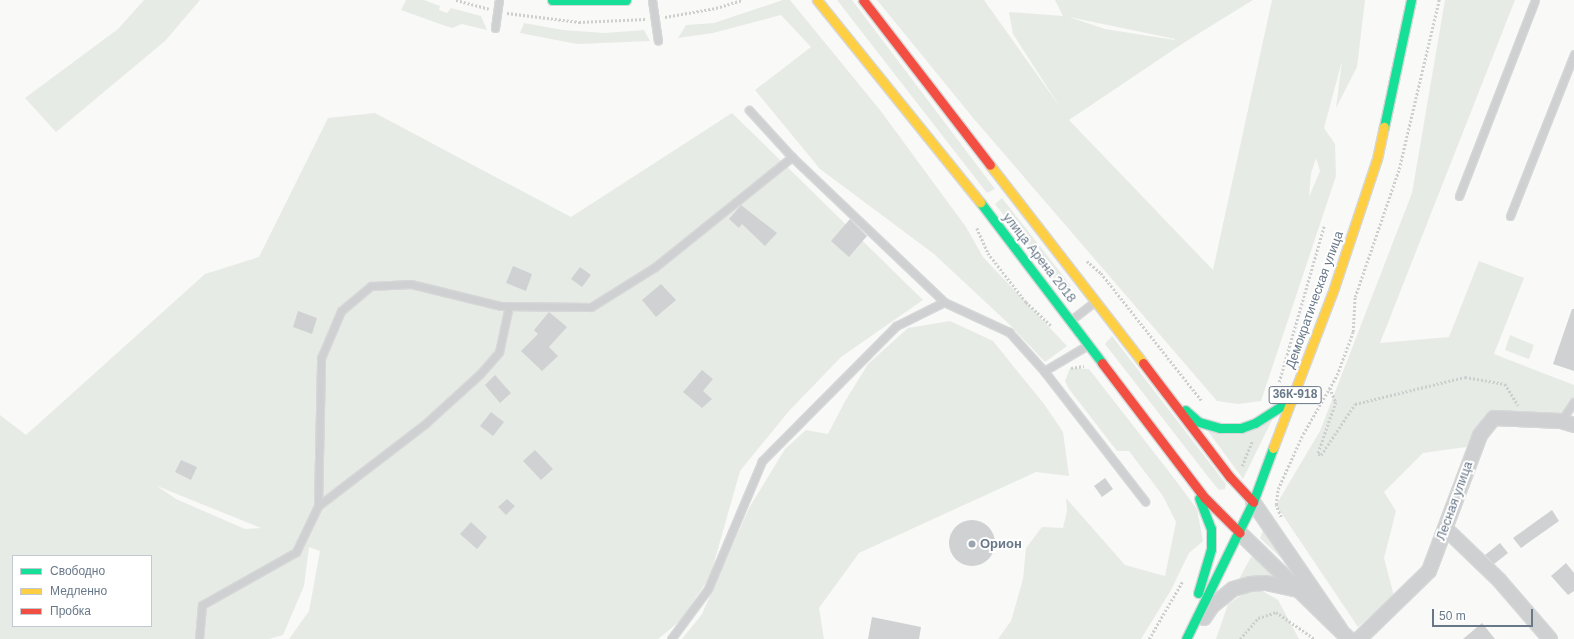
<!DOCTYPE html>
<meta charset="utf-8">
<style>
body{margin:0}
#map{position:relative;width:1574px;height:639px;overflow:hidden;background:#f9f9f8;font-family:Arial,sans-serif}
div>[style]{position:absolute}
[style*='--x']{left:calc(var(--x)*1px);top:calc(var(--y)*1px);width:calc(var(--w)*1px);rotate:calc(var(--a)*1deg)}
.green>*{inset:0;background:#e7ebe5}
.building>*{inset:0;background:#d0d1d3}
.round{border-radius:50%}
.path>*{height:2.5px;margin-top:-1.25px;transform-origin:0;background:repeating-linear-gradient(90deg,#cdcece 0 2px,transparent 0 4px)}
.roads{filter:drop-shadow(1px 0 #d6d7d8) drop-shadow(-1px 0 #d6d7d8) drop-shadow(0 1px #d6d7d8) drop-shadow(0 -1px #d6d7d8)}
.lane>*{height:7px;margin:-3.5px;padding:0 3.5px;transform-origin:3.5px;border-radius:3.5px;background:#cfd0d1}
.street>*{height:14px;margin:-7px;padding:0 7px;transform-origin:7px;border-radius:7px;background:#cfd0d1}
.fast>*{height:9px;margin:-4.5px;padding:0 4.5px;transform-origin:4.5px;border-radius:4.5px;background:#16e098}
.slow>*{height:9px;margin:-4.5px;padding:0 4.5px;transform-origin:4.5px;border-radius:4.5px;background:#ffcf43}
.jam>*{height:9px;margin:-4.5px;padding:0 4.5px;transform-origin:4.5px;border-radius:4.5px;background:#f24e42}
.dots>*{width:11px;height:11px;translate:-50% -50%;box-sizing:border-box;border:2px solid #fff;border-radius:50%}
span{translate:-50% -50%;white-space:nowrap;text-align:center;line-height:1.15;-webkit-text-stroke:4px #fff;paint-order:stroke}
.shield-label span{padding:1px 3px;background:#fff;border:1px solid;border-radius:3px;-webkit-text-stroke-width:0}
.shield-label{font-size:12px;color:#687889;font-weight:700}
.street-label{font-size:13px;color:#687889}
.poi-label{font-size:13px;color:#687889;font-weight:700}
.left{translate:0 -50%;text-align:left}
.legend{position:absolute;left:12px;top:555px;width:140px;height:72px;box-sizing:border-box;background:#fff;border:1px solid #c3c9d0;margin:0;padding:5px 7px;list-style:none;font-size:12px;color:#687889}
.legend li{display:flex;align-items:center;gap:8px;height:20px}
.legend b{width:20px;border:1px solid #c3c9d0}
.scale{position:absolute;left:1432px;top:609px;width:101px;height:18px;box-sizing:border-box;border:2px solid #687889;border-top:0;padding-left:5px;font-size:12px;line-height:14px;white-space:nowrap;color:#687889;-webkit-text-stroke:3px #fff;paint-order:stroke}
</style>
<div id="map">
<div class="green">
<div style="clip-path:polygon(144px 0,200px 0,165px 41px,56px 132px,25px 98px,118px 29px)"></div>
<div style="clip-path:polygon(406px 0,424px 0,440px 6px,439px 10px,447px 13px,451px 8px,481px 16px,487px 30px,462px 24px,452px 28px,440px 24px,401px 10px)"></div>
<div style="clip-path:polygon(783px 0,790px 0,880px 110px,966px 227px,983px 257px,1067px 346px,1045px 362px,1009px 324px,934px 254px,820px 169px,755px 90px,811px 47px,781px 15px,713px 33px,678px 38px,686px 25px,714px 23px)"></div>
<div style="clip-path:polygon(837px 0,852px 0,995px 189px,987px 193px)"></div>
<div style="clip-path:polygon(evenodd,877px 0,984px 0,1060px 107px,1013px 34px,1009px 12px,1063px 16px,1055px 0,1253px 0,1185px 42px,1069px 120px,1213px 270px,1272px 0,1365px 0,1357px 67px,1336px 108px,1342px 61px,1324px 128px,1335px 144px,1336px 176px,1261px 401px,1238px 404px,1217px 401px,974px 119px,877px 0,1069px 17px,1175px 39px,1175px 40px,1105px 29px,1069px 17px,877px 0,1316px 158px,1320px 171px,1309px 197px,1311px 174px,1316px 158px)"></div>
<div style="clip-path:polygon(1445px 0,1515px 0,1380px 343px,1449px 337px,1479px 261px,1524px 278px,1494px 354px,1574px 385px,1574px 402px,1561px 421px,1488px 426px,1466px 447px,1423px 453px,1384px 492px,1396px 511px,1384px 558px,1394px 596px,1358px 627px,1276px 505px,1320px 431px,1412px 193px)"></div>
<div style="clip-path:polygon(524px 23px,563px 30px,605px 33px,644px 30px,650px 41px,577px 44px,520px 33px)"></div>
<div style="clip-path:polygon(evenodd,375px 113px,571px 217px,732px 113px,923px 300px,841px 357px,789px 411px,740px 471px,710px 577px,680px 621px,658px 639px,289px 639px,309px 611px,320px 551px,309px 547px,304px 586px,283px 635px,269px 639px,0 639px,0 415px,26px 435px,205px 274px,259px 257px,328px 118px,375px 113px,157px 486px,261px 528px,245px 529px,176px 499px,157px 486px,375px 113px,13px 556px,151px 556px,151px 626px,13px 626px,13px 556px)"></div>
<div style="clip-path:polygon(1002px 198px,1071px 286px,1064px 292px,995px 204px)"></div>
<div style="clip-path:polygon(950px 321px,993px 341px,1044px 404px,1063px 432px,1069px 476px,1036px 472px,859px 553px,819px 608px,824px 639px,682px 639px,702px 614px,749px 508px,785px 449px,806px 430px,828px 434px,844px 403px,868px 364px,908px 328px)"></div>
<div style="clip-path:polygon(1510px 335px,1534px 345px,1529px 359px,1505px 350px)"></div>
<div style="clip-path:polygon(1112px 336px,1226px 484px,1225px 489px,1219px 490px,1209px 478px,1105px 344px)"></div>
<div style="clip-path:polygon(1070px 368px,1089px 369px,1170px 473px,1197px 509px,1203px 541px,1189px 553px,1171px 590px,1141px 639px,998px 639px,1011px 621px,1023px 579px,1026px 548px,1042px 527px,1063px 528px,1067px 511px,1066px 498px,1125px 565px,1165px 576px,1176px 522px,1163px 496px,1129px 451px,1117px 451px,1069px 389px,1065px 381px)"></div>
<div style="clip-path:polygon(1272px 420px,1243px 479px,1205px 427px)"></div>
<div style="clip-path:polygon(1263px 531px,1298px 574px,1260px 538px)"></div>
<div style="clip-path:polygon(1251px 557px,1255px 558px,1277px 576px,1238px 581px)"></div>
<div style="clip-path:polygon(1261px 590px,1278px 600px,1299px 639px,1216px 639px,1228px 604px,1246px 592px)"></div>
</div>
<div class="building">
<div style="clip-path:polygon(741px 205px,777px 233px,765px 246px,742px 224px,739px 228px,729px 219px)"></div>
<div style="clip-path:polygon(850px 219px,867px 236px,849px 257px,831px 241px)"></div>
<div style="clip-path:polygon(513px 266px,532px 274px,526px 291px,506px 283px)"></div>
<div style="clip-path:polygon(580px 267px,591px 275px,582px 287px,571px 279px)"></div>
<div style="clip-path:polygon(661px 284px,676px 300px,656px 317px,642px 300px)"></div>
<div style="clip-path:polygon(1572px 309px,1574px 309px,1574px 371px,1553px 364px)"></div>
<div style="clip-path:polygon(298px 311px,317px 318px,312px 334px,293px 327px)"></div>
<div style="clip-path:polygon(549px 312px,567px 327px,549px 347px,558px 356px,542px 371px,521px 351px,538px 334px,534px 330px)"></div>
<div style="clip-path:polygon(702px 370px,713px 379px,703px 391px,712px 399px,702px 408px,683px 392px)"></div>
<div style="clip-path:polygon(495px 375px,511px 393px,500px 403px,485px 385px)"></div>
<div style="clip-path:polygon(491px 412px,504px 422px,493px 436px,480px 426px)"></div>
<div style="clip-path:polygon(535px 450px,553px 469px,541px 480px,523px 461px)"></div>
<div style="clip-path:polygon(181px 460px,197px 467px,191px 480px,175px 472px)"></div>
<div style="clip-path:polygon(1105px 478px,1113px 489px,1102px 497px,1094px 486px)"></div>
<div style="clip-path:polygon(507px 499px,515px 506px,506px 515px,498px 507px)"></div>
<div style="clip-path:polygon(1552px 510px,1559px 521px,1521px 548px,1513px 538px)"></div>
<div class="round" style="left:949px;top:520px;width:46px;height:46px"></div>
<div style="clip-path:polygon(471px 522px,487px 537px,477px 549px,460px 534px)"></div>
<div style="clip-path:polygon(1500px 543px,1508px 553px,1494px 564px,1485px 555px)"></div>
<div style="clip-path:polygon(1566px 563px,1574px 573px,1574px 591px,1568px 595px,1551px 576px)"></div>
<div style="clip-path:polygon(872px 617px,921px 627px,919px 639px,868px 639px)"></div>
<div style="clip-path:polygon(1482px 623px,1495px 639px,1463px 639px)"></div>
</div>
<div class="path">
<div style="--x:456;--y:0;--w:34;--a:15"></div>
<div style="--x:507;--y:13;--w:73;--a:7.1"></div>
<div style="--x:579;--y:22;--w:67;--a:-2.6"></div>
<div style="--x:665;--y:17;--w:52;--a:-10"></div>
<div style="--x:716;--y:8;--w:27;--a:-17"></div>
<div style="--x:977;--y:228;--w:27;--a:66"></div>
<div style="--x:988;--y:253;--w:62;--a:52.2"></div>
<div style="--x:1026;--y:302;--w:34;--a:43"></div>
<div style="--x:1087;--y:261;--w:18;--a:41"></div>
<div style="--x:1101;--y:273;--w:163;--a:51.7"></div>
<div style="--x:1071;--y:368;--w:13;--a:-9"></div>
<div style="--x:1279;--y:382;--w:162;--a:-73.9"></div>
<div style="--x:1330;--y:388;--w:15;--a:67"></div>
<div style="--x:1336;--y:402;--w:55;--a:109.1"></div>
<div style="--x:1318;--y:454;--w:3;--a:18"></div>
<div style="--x:1321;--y:455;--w:61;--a:-56.3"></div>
<div style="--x:1355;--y:404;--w:113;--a:-13.8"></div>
<div style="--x:1465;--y:377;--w:41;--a:9.9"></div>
<div style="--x:1505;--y:384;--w:25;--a:58"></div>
<div style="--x:1242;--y:466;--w:27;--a:-68"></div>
<div style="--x:1281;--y:517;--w:13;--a:-113"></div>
<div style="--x:1276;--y:505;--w:16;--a:-83"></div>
<div style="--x:1278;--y:489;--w:60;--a:-65.6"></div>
<div style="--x:1303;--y:434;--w:68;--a:-60"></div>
<div style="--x:1337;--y:375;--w:46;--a:-69.6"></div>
<div style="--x:1353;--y:332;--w:35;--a:-87"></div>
<div style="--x:1355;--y:297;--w:135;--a:-71"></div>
<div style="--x:1399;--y:169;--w:174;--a:-76.7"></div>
<div style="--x:1149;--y:639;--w:66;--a:-59.9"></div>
<div style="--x:1240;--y:639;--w:28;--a:-49"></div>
<div style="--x:1258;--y:618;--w:19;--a:-18"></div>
<div style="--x:1276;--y:612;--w:47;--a:34.7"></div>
</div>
<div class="roads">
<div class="lane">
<div style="--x:652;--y:0;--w:41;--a:81.7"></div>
<div style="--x:495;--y:28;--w:28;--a:-82"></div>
<div style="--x:749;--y:110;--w:64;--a:47.5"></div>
<div style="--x:1459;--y:196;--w:210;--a:-68.8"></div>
<div style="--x:1510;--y:216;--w:174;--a:-68.4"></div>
<div style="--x:944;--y:302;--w:72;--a:24.8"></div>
<div style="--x:1009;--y:332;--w:52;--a:48.1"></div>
<div style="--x:1044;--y:371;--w:165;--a:52.2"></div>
<div style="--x:1071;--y:320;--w:29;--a:-38"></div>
<div style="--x:1044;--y:371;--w:51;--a:-30.6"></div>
<div style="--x:1561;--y:421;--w:23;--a:-56"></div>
<div style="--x:318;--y:506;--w:136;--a:-37.5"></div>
<div style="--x:426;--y:423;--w:73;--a:-42.2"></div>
<div style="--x:480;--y:374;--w:29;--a:-49"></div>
<div style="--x:499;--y:352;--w:47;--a:-77.7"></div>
<div style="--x:199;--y:639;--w:34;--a:-85"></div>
<div style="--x:202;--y:605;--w:108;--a:-29.4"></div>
<div style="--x:296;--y:552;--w:51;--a:-64.4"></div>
<div style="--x:318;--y:506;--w:148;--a:-88.8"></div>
<div style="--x:321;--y:358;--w:51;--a:-66.9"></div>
<div style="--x:341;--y:311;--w:39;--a:-40"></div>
<div style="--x:371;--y:286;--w:40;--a:-2.9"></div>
<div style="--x:411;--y:284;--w:93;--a:13.7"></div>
<div style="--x:501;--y:306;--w:90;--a:0.6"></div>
<div style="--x:591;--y:307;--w:75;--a:-32"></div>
<div style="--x:655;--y:267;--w:176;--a:-38.8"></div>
<div style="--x:792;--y:157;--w:210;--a:43.6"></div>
<div style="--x:944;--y:302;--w:54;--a:153.4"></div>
<div style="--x:896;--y:326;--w:190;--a:134.8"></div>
<div style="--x:762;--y:461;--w:139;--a:112.9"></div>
<div style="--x:708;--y:589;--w:62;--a:126.5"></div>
</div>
<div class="street">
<div style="--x:1253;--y:502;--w:154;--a:55.6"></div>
<div style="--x:1446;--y:529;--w:74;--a:43.9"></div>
<div style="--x:1499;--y:580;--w:78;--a:49.2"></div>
<div style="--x:1240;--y:533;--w:152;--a:44.2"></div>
<div style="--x:1204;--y:618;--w:14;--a:-56"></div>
<div style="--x:1212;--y:606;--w:27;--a:-39"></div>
<div style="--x:1233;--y:589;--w:18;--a:-16"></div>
<div style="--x:1250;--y:584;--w:16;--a:-4"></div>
<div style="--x:1266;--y:583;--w:34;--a:12"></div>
<div style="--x:1359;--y:639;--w:98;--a:-44.2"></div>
<div style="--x:1429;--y:571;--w:145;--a:-69.4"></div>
<div style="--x:1480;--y:435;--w:22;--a:-51"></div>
<div style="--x:1494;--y:418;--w:67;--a:2.6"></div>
<div style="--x:1561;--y:421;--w:14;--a:17"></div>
</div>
<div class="fast">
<div style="--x:552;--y:0;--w:74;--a:0"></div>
<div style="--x:1384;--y:127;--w:130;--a:-78"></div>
<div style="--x:980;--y:202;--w:202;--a:52.8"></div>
<div style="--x:1185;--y:410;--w:18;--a:41"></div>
<div style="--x:1199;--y:422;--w:22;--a:16"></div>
<div style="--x:1220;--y:428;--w:21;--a:0"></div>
<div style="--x:1241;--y:428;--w:15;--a:-20"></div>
<div style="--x:1255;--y:423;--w:46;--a:-32.7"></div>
<div style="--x:1198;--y:593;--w:46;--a:-73.5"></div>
<div style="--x:1211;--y:549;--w:20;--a:-90"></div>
<div style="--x:1211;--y:529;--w:33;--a:-111"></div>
<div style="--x:1186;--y:639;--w:153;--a:-63.9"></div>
<div style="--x:1253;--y:502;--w:58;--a:-69.7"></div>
</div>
<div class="slow">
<div style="--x:817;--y:0;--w:260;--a:51.1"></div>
<div style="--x:990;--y:165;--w:250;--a:52.3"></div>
<div style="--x:1273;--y:448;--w:171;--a:-69.1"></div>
<div style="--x:1334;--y:288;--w:136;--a:-71.6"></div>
<div style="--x:1377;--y:159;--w:33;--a:-78"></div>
</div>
<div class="jam">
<div style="--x:863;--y:0;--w:208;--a:52.4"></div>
<div style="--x:1102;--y:363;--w:170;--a:52.7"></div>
<div style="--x:1205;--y:498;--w:49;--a:45"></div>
<div style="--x:1143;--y:363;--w:143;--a:52.7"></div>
<div style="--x:1230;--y:477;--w:34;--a:47"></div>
</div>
</div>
<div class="dots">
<div style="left:972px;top:544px;background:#9ba5b0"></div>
</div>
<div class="shield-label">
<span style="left:1295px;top:395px">36К-918</span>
</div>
<div class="street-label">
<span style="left:1039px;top:258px;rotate:52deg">улица Арена 2018</span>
<span style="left:1315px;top:300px;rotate:-70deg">Демократическая улица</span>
<span style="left:1455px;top:501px;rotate:-70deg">Лесная улица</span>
</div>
<div class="poi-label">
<span class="left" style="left:980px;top:544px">Орион</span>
</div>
<ul class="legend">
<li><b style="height:5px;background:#16e098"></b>Свободно</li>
<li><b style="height:5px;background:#ffcf43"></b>Медленно</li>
<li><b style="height:5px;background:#f24e42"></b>Пробка</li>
</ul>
<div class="scale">50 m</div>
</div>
